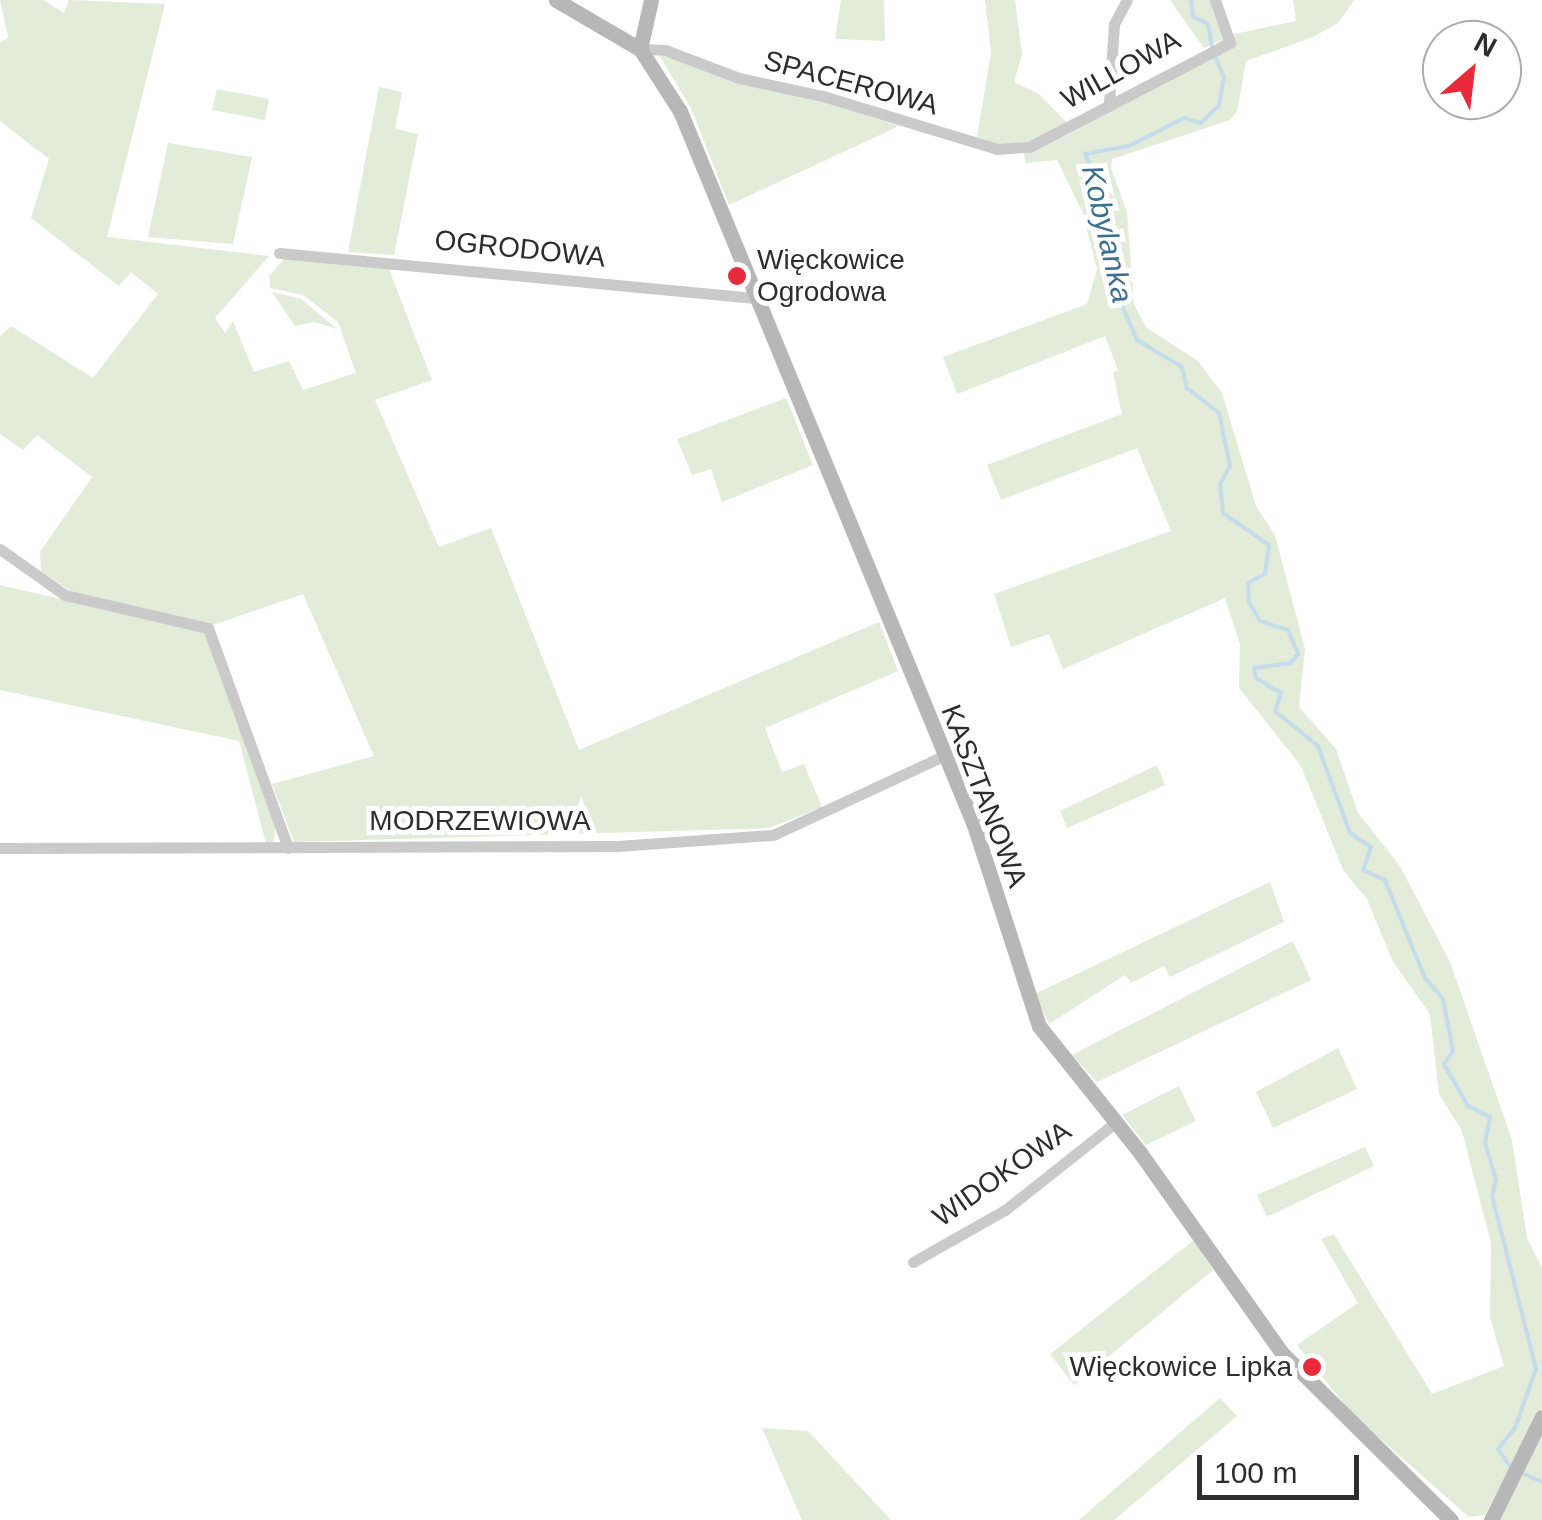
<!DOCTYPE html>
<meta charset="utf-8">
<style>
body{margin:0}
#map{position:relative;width:1542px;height:1520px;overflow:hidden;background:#fff;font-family:Arial,sans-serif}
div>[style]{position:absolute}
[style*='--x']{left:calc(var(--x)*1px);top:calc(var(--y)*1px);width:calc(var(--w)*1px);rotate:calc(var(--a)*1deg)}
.green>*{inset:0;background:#e3ebd9}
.stream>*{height:4px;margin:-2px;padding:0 2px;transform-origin:2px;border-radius:2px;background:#c5ddeb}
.street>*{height:11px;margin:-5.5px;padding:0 5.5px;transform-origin:5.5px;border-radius:5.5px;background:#cacaca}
.secondary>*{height:15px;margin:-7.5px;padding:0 7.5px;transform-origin:7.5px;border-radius:7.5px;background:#b7b7b7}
.dots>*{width:28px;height:28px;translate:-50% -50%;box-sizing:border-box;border:5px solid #fff;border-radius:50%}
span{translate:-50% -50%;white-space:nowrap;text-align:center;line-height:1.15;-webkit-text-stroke:10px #fff;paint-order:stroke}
.street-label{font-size:28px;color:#2d2d2d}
.poi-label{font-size:28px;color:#2d2d2d}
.left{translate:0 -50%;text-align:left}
.right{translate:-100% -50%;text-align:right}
.water-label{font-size:30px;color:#3a6f8f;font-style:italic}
.north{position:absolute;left:1422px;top:20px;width:100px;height:100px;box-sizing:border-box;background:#fff;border:2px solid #ababab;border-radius:50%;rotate:28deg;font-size:28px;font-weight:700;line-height:40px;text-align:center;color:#2d2d2d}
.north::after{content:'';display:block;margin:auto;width:35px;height:45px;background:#e82a3b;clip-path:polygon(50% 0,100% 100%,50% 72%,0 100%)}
.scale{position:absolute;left:1197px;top:1455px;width:162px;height:45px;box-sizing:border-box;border:5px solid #2d2d2d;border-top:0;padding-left:12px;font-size:30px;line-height:35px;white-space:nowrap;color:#2d2d2d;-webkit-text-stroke:8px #fff;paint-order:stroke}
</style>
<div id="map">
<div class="green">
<div style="clip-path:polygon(0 0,43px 0,64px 13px,69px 0,165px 4px,107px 237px,269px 256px,215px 318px,225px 333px,233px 321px,254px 372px,289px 361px,303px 390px,356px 373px,338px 322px,303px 295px,270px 288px,269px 276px,285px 258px,388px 267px,432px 380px,375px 400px,439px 547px,491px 528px,579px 750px,879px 622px,898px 671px,765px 728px,782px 772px,804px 764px,822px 807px,769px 828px,294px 842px,272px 784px,374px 756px,303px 594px,213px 625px,73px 593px,41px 571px,40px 552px,92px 477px,37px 435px,23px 450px,0 434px,0 336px,11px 326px,93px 378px,158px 294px,131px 272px,119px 286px,31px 218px,49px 159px,0 121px,0 43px,8px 37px)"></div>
<div style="clip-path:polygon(841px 0,884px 0,885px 41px,835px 39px)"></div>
<div style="clip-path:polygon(985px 0,1015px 0,1022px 55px,1014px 82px,1039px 94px,1068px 124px,1034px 141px,997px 145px,977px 137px,991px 52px)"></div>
<div style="clip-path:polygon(1170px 0,1210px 0,1224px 39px,1204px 48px)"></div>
<div style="clip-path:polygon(1293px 0,1354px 0,1338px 23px,1313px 37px,1246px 61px,1237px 111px,1230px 120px,1112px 159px,1111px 168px,1127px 212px,1134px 305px,1147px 328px,1198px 361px,1222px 393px,1256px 506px,1275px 535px,1305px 649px,1299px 707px,1336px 749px,1358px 813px,1400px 866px,1450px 962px,1512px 1140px,1527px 1238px,1542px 1268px,1542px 1407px,1485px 1515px,1469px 1517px,1353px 1415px,1297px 1345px,1358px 1303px,1321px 1239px,1334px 1234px,1432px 1394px,1504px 1366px,1490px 1317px,1491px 1243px,1462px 1131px,1439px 1094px,1430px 1014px,1392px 960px,1367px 899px,1343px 870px,1301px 766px,1239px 688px,1240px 644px,1225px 598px,1063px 669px,1049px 634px,1011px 647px,994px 594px,1171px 531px,1137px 448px,1001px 500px,987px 465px,1122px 414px,1113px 373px,1118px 370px,1105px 336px,957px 394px,943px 357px,1087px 304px,1097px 269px,1082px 211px,1057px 160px,1026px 163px,1023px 152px,1065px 136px,1230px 35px,1296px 21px)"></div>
<div style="clip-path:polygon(659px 55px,823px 100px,899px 126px,729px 205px,691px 108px)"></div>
<div style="clip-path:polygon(379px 87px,402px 92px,395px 129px,418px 134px,394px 255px,348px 252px)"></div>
<div style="clip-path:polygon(217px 89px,269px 99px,265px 120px,212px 110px)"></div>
<div style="clip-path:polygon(168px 143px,252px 157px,233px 244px,148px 237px)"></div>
<div style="clip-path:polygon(272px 292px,301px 299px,337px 329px,314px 322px,295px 326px)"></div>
<div style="clip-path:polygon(786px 398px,813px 465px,722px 502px,711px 469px,692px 475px,677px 439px)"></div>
<div style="clip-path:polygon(0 585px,205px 632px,276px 827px,273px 844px,266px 844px,239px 741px,0 690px)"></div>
<div style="clip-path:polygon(1157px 765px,1165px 785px,1067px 828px,1060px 811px)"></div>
<div style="clip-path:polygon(1270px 882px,1284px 922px,1170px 977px,1164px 966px,1131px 983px,1125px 975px,1049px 1024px,1035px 994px)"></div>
<div style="clip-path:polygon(1293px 941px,1311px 980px,1097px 1082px,1072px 1055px)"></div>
<div style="clip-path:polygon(1338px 1048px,1357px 1089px,1273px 1128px,1256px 1092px)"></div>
<div style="clip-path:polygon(1179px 1086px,1196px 1121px,1146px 1145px,1122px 1115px)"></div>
<div style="clip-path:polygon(1365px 1147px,1374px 1166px,1267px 1217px,1257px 1195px)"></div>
<div style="clip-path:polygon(1194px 1240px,1213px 1270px,1074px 1385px,1050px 1354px)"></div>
<div style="clip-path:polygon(1220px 1398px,1237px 1416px,1114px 1520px,1079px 1520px)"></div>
<div style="clip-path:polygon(762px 1428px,808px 1431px,891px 1520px,802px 1520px)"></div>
<div style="clip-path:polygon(1542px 1436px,1542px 1520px,1496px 1520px,1502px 1505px)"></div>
</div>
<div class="stream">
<div style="--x:1191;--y:0;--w:16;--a:83"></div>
<div style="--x:1193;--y:16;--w:17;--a:28"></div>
<div style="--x:1208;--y:24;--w:23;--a:80"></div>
<div style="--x:1215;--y:56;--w:23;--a:67"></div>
<div style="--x:1224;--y:77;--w:29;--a:100"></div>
<div style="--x:1219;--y:106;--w:25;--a:137"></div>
<div style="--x:1201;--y:123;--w:18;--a:-164"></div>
<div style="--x:1184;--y:118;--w:62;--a:153"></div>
<div style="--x:1129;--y:146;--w:45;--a:169.7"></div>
<div style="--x:1085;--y:154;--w:21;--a:62"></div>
<div style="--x:1095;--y:173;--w:109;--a:81.6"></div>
<div style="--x:1111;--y:281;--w:64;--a:66.2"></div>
<div style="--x:1137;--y:340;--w:52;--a:31"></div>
<div style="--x:1182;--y:367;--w:22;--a:77"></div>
<div style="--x:1187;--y:388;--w:41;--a:38"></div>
<div style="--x:1219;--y:413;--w:54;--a:78.3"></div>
<div style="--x:1230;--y:466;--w:21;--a:119"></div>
<div style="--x:1220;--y:484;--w:29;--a:84"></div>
<div style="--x:1223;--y:513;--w:56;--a:34.8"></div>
<div style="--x:1269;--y:545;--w:29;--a:98"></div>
<div style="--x:1265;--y:574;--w:19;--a:152"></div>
<div style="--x:1248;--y:583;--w:19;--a:87"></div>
<div style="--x:1249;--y:602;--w:22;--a:60"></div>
<div style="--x:1260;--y:621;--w:29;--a:18"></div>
<div style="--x:1288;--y:630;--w:26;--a:67"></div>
<div style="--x:1298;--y:654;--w:12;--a:132"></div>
<div style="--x:1290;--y:663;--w:36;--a:172"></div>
<div style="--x:1254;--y:668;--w:10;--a:79"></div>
<div style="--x:1256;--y:678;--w:29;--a:31"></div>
<div style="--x:1281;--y:693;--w:19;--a:108"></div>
<div style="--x:1275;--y:711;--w:55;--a:39.1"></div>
<div style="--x:1318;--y:746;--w:93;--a:69.8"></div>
<div style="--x:1350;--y:833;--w:25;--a:34"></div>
<div style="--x:1371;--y:847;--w:24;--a:109"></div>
<div style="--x:1363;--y:870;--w:24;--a:24"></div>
<div style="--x:1385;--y:880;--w:106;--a:67.8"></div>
<div style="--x:1425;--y:978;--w:28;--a:49"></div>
<div style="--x:1443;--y:999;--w:53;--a:79.1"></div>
<div style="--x:1453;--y:1051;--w:16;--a:125"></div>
<div style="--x:1444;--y:1064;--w:48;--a:60.3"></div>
<div style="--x:1468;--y:1106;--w:25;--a:27"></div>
<div style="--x:1490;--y:1117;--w:26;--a:101"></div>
<div style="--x:1485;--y:1143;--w:39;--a:73"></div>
<div style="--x:1496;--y:1180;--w:16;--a:104"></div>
<div style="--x:1492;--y:1196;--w:179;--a:75.7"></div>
<div style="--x:1536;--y:1369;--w:63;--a:109.6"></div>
<div style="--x:1515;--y:1428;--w:27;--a:129"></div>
<div style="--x:1498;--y:1449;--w:21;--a:55"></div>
<div style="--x:1522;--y:1473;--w:22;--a:24"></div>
</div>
<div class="street">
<div style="--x:640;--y:49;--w:25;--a:2"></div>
<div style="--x:665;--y:50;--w:79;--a:20.7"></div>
<div style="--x:739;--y:78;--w:86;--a:12.1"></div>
<div style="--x:823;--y:96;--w:182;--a:16.9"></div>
<div style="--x:997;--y:149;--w:32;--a:-4"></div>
<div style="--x:1029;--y:147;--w:226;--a:-27.4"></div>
<div style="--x:1230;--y:43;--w:46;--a:-109.2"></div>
<div style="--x:1109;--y:103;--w:79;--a:-86.4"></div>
<div style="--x:1114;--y:24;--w:27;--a:-62"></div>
<div style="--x:279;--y:253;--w:480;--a:5.4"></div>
<div style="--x:0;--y:549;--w:80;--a:35.3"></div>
<div style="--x:65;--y:595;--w:147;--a:13"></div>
<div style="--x:208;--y:628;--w:234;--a:70"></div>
<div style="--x:0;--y:848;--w:618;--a:-0.19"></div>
<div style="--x:618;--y:846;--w:155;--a:-4.1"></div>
<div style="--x:773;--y:835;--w:187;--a:-24.9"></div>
<div style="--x:913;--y:1262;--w:106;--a:-29.5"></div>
<div style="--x:1005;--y:1210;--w:142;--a:-38.4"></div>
</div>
<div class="secondary">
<div style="--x:556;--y:0;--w:97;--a:30.3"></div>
<div style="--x:640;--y:49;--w:74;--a:57.2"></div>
<div style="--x:680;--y:111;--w:772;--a:67.62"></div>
<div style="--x:974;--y:825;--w:211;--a:72.1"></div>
<div style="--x:1039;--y:1026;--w:164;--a:51.4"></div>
<div style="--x:1141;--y:1154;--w:242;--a:54.7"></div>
<div style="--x:1281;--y:1352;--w:239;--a:44.7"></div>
<div style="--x:640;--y:49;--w:50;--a:-77.3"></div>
<div style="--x:1491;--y:1520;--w:115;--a:-63.7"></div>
</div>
<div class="dots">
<div style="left:737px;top:276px;background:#e82a3b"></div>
<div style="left:1312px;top:1367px;background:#e82a3b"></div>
</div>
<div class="street-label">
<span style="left:1121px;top:70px;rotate:-29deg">WILLOWA</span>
<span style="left:851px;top:83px;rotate:15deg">SPACEROWA</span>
<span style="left:520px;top:249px;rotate:6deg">OGRODOWA</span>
<span style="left:984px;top:796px;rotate:69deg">KASZTANOWA</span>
<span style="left:480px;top:821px">MODRZEWIOWA</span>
<span style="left:1002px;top:1174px;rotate:-35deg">WIDOKOWA</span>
</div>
<div class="poi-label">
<span class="left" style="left:757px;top:276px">Więckowice<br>Ogrodowa</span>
<span class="right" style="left:1292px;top:1367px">Więckowice Lipka</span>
</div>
<div class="water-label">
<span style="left:1107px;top:234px;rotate:77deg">Kobylanka</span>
</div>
<div class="north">N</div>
<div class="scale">100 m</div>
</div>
